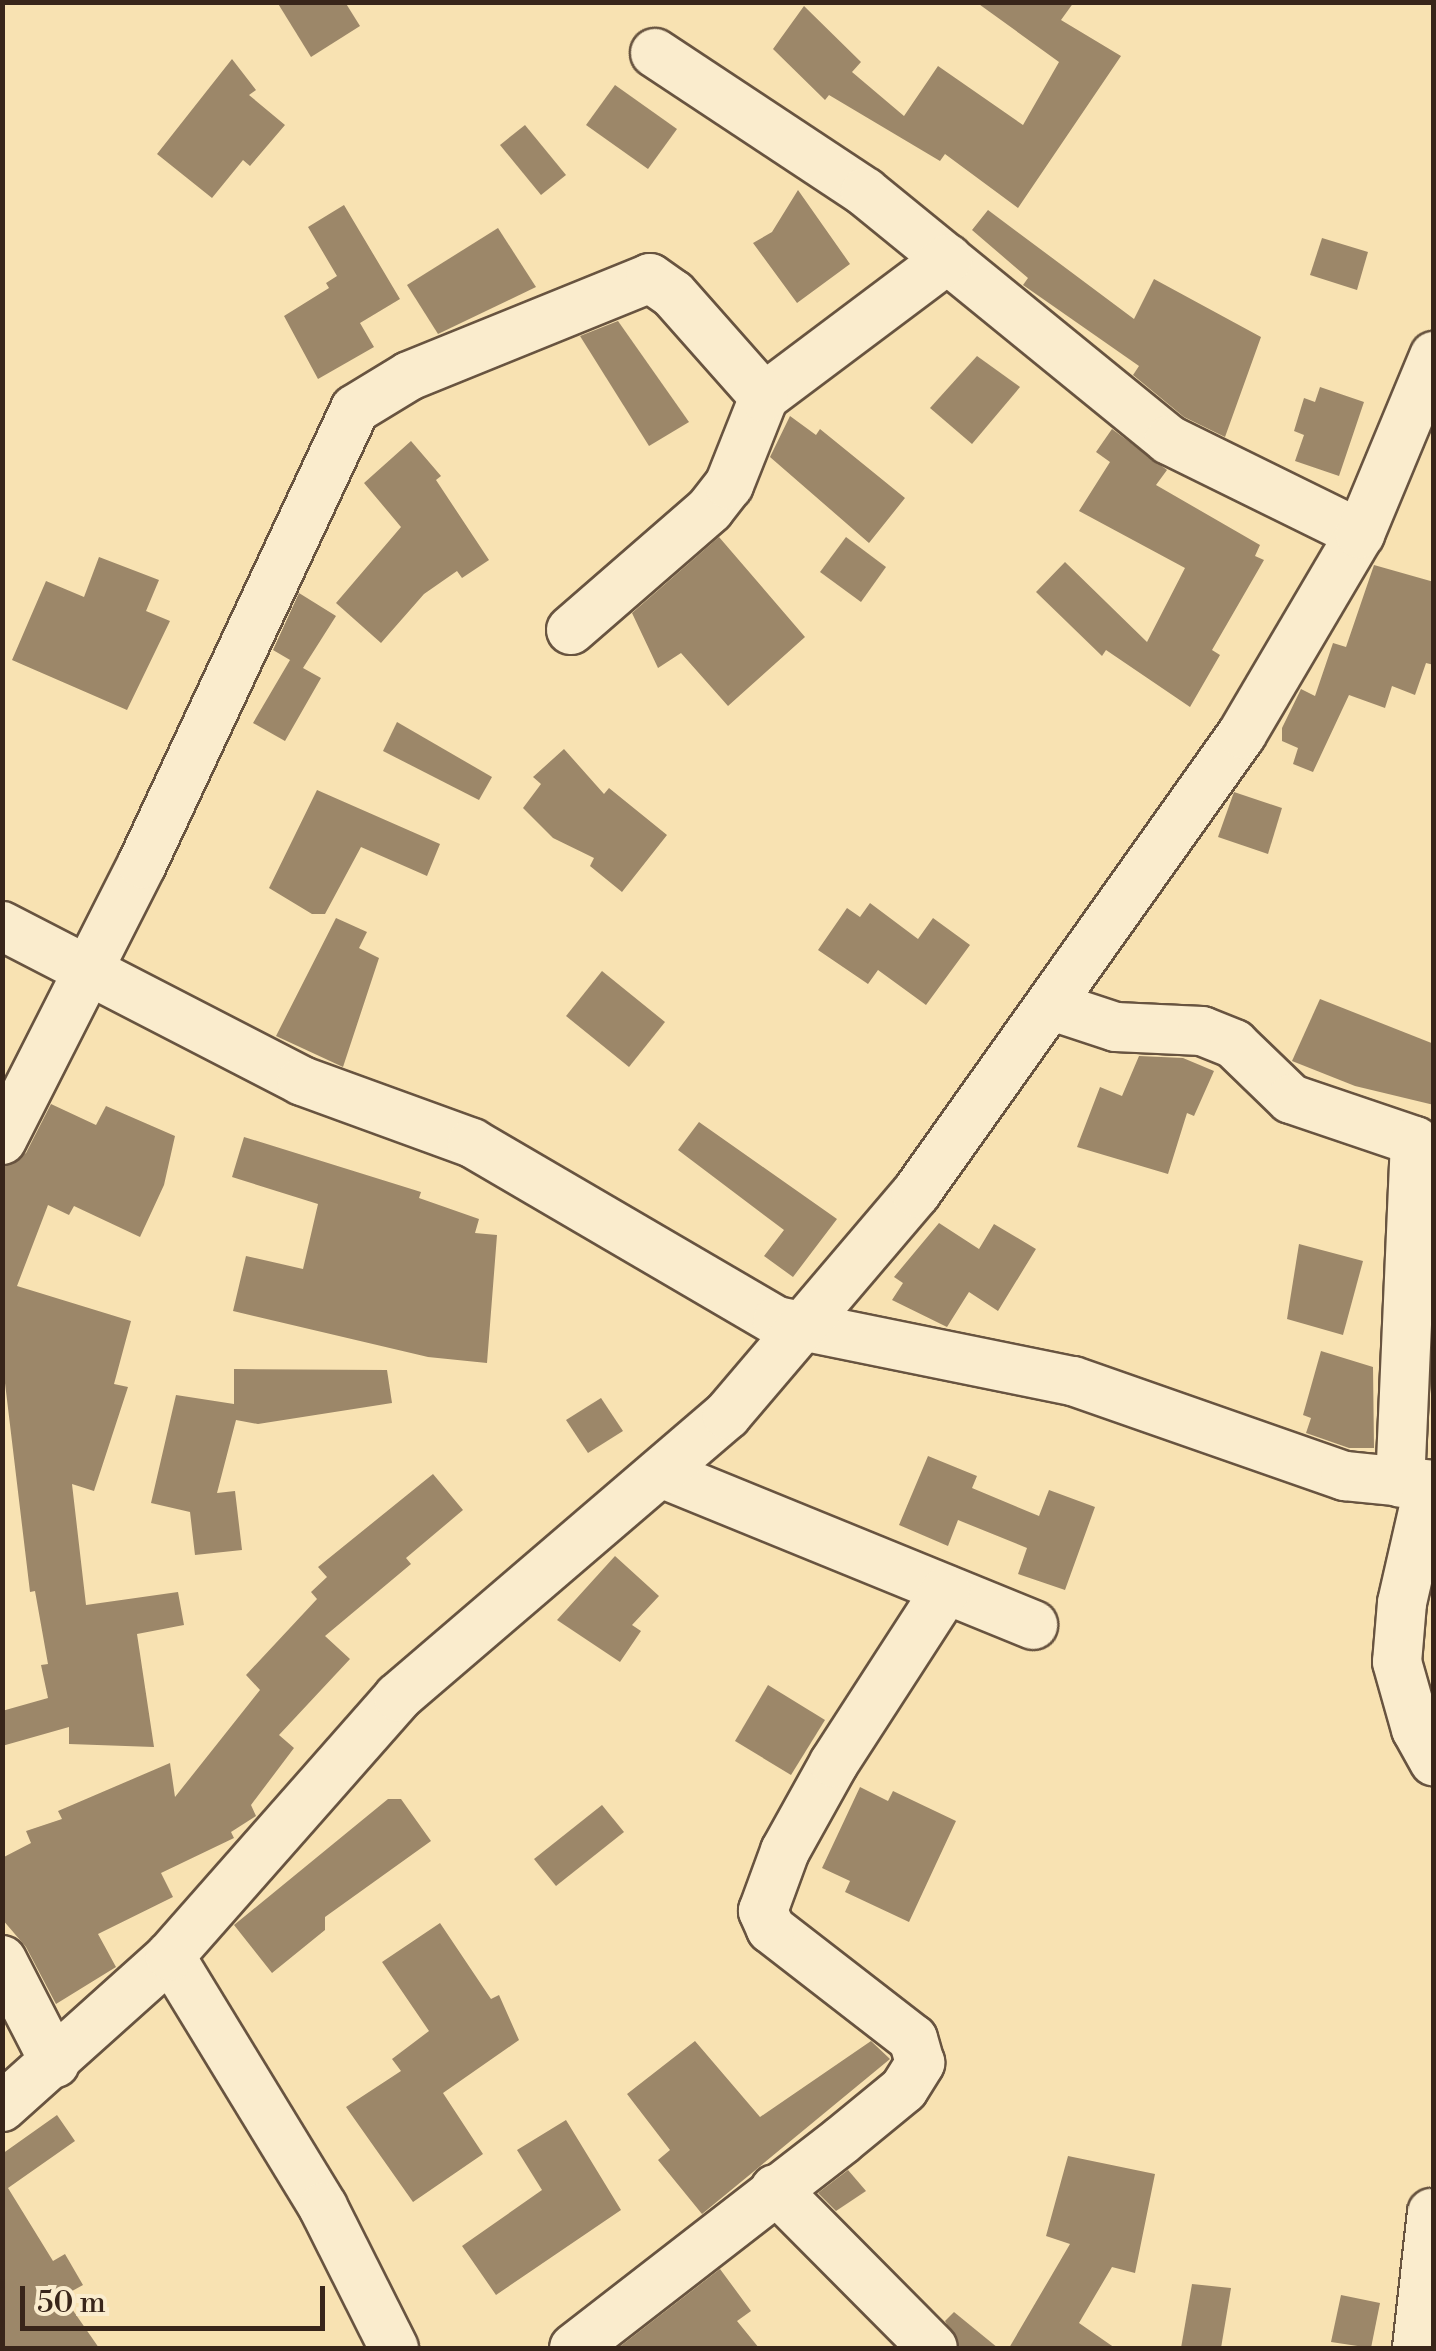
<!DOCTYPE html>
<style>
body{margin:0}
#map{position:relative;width:1436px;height:2351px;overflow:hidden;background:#f8e2b2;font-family:"Libre Bodoni",serif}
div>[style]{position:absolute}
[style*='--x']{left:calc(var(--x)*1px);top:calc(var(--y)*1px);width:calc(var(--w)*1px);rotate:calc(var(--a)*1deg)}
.building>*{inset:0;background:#9c8769}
.roads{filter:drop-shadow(2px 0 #685440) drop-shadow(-2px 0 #685440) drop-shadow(0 2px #685440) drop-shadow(0 -2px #685440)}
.minor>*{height:48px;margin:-24px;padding:0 24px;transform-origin:24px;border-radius:24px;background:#faeccd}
span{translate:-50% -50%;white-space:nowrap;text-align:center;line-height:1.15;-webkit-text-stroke:9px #faeccd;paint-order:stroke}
.frame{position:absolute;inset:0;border:5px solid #38251a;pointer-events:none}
.scale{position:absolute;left:20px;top:2286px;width:305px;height:45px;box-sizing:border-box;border:5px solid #38251a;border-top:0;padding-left:12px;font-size:30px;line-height:35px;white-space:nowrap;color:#38251a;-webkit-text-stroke:8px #faeccd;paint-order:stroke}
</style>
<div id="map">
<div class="building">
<div style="clip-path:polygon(277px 2px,345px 2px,360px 26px,311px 57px)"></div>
<div style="clip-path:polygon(976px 2px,1074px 2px,1061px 20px,1121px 56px,1018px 208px,945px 154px,940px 161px,829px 95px,825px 100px,773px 49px,804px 6px,861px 62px,852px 72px,904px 116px,938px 66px,1023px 125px,1059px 62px)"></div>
<div style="clip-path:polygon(232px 59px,256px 90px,249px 95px,285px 125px,250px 166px,243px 160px,212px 198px,157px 154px)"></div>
<div style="clip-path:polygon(615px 85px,677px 129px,648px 169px,586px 125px)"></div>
<div style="clip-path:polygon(525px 125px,566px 175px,541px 195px,500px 145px)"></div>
<div style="clip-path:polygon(798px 190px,850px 264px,797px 303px,753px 243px,772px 232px)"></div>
<div style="clip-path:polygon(344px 205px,400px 299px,360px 323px,374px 347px,318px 379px,284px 316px,329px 288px,326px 283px,337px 276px,308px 227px)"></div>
<div style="clip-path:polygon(988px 210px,1134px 319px,1154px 279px,1261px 337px,1225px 437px,1184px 417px,1133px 375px,1139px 366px,1023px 285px,1028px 278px,972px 230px)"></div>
<div style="clip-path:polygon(498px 228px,536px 287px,438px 334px,407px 285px)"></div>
<div style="clip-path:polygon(1322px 238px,1368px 252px,1357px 290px,1310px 275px)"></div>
<div style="clip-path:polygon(618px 321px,689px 422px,649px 446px,580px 336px)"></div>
<div style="clip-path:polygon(977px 356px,1020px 387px,972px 444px,930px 408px)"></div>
<div style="clip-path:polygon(1320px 387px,1364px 402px,1339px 476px,1295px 461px,1304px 435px,1294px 431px,1304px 398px,1315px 402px)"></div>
<div style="clip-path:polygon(790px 416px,816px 435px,820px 429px,905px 498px,869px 543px,770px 457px)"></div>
<div style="clip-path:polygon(1112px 429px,1167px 470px,1156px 485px,1260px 545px,1255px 556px,1264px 560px,1212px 650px,1220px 655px,1190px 707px,1106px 650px,1102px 656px,1036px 592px,1065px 562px,1147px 642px,1185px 568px,1079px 511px,1110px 462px,1096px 452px)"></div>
<div style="clip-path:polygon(411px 441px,441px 476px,436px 480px,489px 560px,462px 578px,457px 571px,424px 594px,381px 643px,336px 603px,401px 527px,364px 483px)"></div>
<div style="clip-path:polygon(719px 537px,805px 637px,728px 706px,681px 653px,658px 668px,632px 613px)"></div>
<div style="clip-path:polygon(846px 537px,886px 567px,861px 602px,820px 572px)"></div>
<div style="clip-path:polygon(99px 557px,159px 580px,146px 611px,170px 621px,127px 710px,12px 660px,46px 581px,84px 597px)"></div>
<div style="clip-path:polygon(1374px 565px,1434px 582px,1434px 665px,1426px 663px,1415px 695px,1392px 686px,1385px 708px,1349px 695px,1313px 772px,1293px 764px,1298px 748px,1282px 741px,1282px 728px,1301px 689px,1315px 696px,1333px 643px,1346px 647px)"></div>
<div style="clip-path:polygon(299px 593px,336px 616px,303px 668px,321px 678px,285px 741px,253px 723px,290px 660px,302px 667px,273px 650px)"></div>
<div style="clip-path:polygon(397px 722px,492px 777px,479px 800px,383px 751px)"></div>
<div style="clip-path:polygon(564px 749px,604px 794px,609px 788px,667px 835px,622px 892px,590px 866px,594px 858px,553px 838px,523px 808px,541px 784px,533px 777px)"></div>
<div style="clip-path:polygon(317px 790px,440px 844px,427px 876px,361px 847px,325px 914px,312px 914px,269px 888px)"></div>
<div style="clip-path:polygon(1234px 792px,1282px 808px,1268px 854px,1218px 837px)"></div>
<div style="clip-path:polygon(870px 903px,918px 939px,933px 918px,970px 945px,926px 1005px,878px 970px,868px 984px,818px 950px,847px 908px,860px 917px)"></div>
<div style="clip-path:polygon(336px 918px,367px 932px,359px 948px,379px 958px,343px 1067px,276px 1036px)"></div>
<div style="clip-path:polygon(602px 971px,665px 1022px,629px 1067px,566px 1016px)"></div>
<div style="clip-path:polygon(1320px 999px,1434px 1044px,1434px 1105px,1355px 1086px,1292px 1061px)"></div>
<div style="clip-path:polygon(1139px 1056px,1183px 1058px,1214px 1071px,1194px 1116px,1187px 1113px,1168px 1174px,1077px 1147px,1100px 1087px,1122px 1096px)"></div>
<div style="clip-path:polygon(51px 1104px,96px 1125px,106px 1106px,175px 1136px,164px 1185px,140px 1237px,74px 1206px,69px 1215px,48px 1205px,17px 1286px,131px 1321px,114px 1384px,128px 1387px,94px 1491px,72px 1484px,86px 1605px,178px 1592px,184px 1625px,137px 1634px,154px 1747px,69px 1744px,69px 1727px,2px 1746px,2px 1711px,48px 1698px,41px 1665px,48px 1664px,35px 1591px,30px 1592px,2px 1358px,2px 1167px,26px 1153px)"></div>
<div style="clip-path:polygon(699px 1122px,837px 1219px,793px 1277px,764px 1256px,784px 1230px,678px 1150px)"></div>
<div style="clip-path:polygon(244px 1137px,421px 1192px,419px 1198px,479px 1219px,475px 1233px,497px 1235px,487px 1363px,428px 1357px,233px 1311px,246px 1256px,303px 1269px,318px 1204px,232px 1177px)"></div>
<div style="clip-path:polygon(939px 1223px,979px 1249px,994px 1224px,1036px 1249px,998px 1311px,969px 1292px,947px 1327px,892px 1300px,903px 1283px,894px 1277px)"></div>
<div style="clip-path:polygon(1299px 1244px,1363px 1261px,1343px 1335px,1287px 1319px)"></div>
<div style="clip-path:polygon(1321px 1351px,1373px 1367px,1374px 1448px,1349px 1448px,1306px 1433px,1311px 1418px,1303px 1415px)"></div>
<div style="clip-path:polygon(234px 1369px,387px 1370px,392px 1403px,258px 1424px,236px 1420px,217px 1493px,235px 1491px,242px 1550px,195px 1555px,190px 1512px,151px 1503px,176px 1395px,234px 1404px)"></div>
<div style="clip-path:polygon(601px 1398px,623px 1431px,588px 1453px,566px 1420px)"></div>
<div style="clip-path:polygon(928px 1456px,977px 1476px,972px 1488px,1039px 1516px,1049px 1490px,1095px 1507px,1065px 1590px,1018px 1574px,1027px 1548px,958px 1520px,948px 1546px,899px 1525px)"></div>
<div style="clip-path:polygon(433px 1474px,463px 1510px,406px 1558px,411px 1564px,325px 1636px,350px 1659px,279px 1735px,294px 1748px,251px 1805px,256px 1816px,231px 1832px,234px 1838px,161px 1873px,173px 1897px,98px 1934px,116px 1967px,56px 2004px,26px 1947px,2px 1919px,2px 1858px,31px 1843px,26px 1831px,62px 1819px,58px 1811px,170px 1763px,175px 1797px,260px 1690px,246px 1675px,317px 1599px,311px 1592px,327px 1577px,318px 1567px)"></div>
<div style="clip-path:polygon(615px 1556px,659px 1596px,632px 1625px,641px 1631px,620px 1662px,557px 1620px)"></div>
<div style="clip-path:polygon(768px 1685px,825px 1720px,791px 1775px,735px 1741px)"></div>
<div style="clip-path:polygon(860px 1787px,888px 1801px,893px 1791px,956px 1821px,909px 1922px,845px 1892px,850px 1881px,822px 1868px)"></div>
<div style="clip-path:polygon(388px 1799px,401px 1799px,431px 1841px,325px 1917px,325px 1930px,272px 1973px,234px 1925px)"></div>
<div style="clip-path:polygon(602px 1805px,624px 1832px,556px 1886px,534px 1859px)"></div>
<div style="clip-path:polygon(440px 1923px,491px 1999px,499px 1995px,519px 2040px,443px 2093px,483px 2154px,413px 2202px,346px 2107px,401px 2071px,392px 2059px,429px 2031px,382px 1962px)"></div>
<div style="clip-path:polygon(695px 2041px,760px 2117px,871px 2041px,890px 2059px,702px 2214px,658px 2160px,670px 2150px,627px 2094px)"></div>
<div style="clip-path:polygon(57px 2115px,75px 2141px,8px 2188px,53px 2261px,65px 2254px,83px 2285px,63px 2296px,99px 2348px,2px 2348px,2px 2154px)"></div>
<div style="clip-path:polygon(566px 2120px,621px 2210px,496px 2295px,462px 2246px,542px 2190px,517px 2150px)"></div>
<div style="clip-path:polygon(1068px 2156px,1155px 2174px,1135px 2273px,1112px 2267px,1079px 2323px,1115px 2348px,1009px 2348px,1070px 2244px,1046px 2236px)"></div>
<div style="clip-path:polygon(848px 2170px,866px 2191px,836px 2211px,818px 2193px)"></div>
<div style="clip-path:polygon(720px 2269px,751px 2311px,737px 2321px,759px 2348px,618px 2348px)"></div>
<div style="clip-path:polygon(1192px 2284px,1231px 2288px,1221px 2348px,1181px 2348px)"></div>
<div style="clip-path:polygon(1341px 2295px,1380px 2303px,1371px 2348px,1331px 2342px)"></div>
<div style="clip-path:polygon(954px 2312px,998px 2348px,960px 2348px,945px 2321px)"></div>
</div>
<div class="roads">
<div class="minor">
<div style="--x:655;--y:53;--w:252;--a:33.5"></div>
<div style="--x:865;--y:192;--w:392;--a:39.2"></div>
<div style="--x:1169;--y:440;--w:213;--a:26.2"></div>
<div style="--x:571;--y:630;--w:184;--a:-41"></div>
<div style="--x:710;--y:509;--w:31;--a:-52"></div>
<div style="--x:729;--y:485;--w:95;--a:-68.3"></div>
<div style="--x:764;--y:397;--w:230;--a:-36.9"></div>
<div style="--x:2;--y:926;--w:338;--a:27.3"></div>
<div style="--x:302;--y:1081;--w:181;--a:20"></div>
<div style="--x:472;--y:1143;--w:353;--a:30.3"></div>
<div style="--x:777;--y:1321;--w:302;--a:11.5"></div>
<div style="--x:1073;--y:1381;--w:288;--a:19.3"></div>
<div style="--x:1345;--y:1476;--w:89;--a:5.8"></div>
<div style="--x:1052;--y:1006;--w:67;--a:18.2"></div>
<div style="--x:1116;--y:1027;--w:86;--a:2.7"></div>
<div style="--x:1202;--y:1031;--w:35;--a:22"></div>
<div style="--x:1234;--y:1044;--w:79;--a:44"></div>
<div style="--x:1291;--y:1099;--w:131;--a:18.7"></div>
<div style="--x:1415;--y:1141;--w:342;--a:92.5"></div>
<div style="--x:2;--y:1140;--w:309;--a:-63.1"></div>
<div style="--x:142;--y:864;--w:502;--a:-64.91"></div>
<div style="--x:355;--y:409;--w:63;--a:-31.4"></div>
<div style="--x:409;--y:376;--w:260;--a:-22.1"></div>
<div style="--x:650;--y:278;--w:28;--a:35"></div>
<div style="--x:673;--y:294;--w:137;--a:48.5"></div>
<div style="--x:661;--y:1473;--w:402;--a:22.2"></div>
<div style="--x:1429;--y:1485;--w:121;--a:102.9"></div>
<div style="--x:1402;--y:1603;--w:59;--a:94.8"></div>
<div style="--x:1397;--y:1662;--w:70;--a:74.2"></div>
<div style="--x:1416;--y:1729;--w:37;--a:61"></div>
<div style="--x:170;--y:1956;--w:294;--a:58.6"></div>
<div style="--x:323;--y:2207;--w:158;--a:63.3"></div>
<div style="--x:2;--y:1960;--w:116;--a:62.8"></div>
<div style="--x:2;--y:2107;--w:226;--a:-41.9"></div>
<div style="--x:170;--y:1956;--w:345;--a:-48.6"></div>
<div style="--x:398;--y:1697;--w:433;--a:-40.6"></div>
<div style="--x:727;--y:1415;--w:292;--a:-49.6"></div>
<div style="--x:916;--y:1193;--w:563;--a:-54.62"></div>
<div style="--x:1242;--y:734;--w:232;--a:-59.5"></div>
<div style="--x:1360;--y:534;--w:193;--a:-67.4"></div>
<div style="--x:775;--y:2189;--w:224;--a:45.2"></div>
<div style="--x:574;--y:2348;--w:339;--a:-37.8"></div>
<div style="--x:842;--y:2140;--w:80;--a:-39.4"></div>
<div style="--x:904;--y:2089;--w:31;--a:-58"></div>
<div style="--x:920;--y:2063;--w:25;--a:-106"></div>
<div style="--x:913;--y:2039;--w:180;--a:-142.2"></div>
<div style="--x:771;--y:1929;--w:20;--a:-114"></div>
<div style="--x:763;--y:1911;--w:64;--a:-69.9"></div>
<div style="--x:785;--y:1851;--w:101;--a:-60.9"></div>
<div style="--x:834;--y:1763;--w:206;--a:-57.1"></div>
<div style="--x:1417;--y:2348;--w:136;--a:-83.7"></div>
</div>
</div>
<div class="frame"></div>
<div class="scale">50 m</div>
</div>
